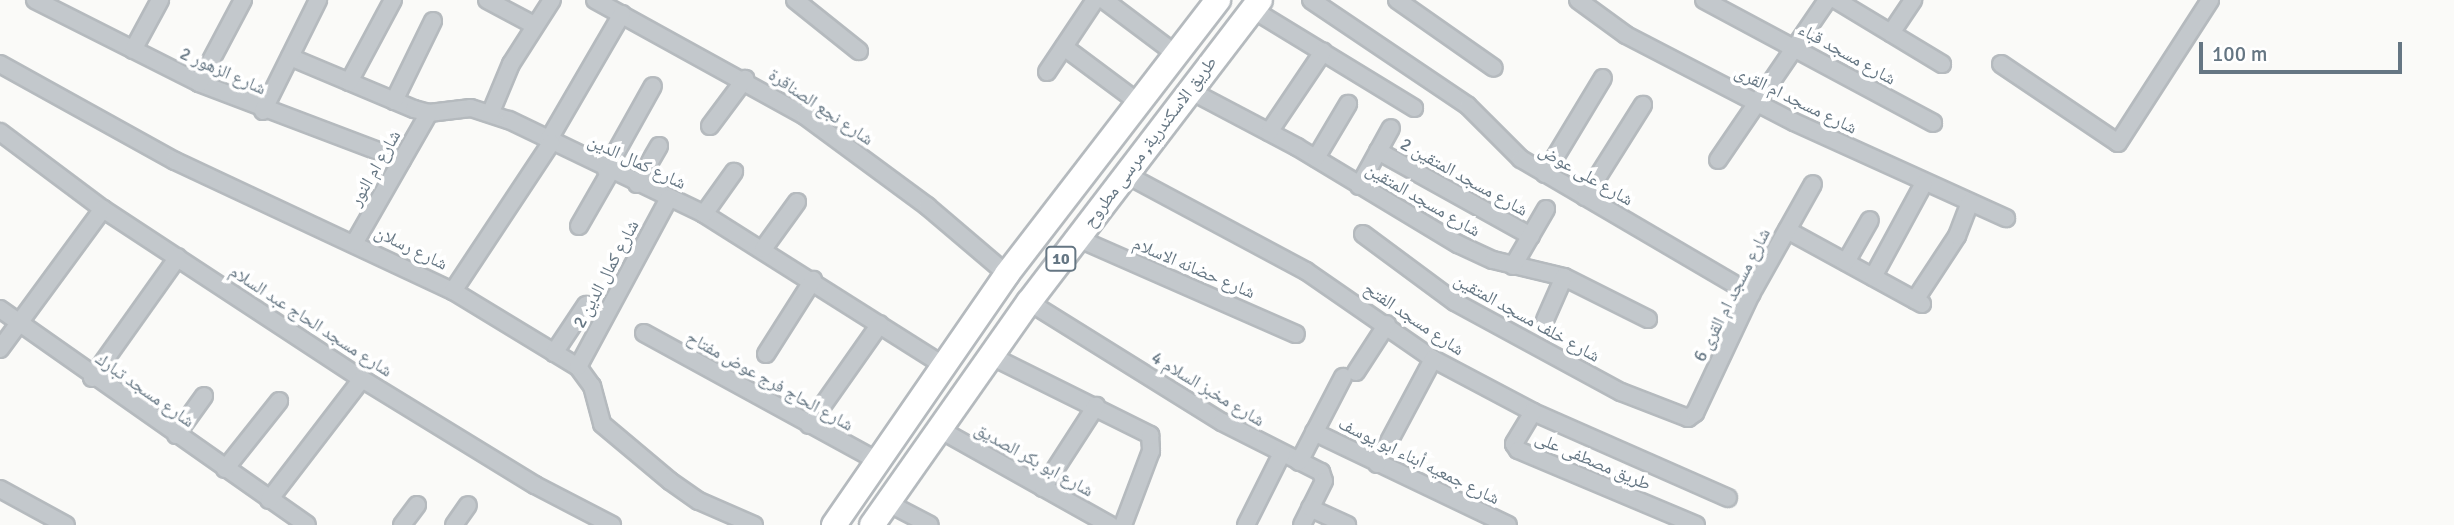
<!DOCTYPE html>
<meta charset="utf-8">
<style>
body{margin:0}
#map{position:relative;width:2454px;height:525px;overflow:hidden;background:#fafaf8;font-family:Signika,"Noto Naskh Arabic",sans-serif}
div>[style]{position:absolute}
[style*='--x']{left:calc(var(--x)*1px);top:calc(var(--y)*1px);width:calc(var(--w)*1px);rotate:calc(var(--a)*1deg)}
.roads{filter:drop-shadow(2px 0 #b5babe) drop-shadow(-2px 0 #b5babe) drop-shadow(0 2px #b5babe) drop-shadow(0 -2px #b5babe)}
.minor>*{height:16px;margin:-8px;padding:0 8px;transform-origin:8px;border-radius:8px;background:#c3c8cc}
.primary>*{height:24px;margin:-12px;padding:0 12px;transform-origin:12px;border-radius:12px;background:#fff}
span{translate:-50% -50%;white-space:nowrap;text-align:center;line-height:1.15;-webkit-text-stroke:7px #fff;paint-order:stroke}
.shield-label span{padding:2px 5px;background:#fff;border:2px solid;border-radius:5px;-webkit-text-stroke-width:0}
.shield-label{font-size:16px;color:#657683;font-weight:700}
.street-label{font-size:18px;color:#657683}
.scale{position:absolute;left:2199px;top:42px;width:203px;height:32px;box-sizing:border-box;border:4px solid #657683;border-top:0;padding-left:9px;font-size:21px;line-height:24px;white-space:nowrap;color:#657683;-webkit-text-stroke:5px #fff;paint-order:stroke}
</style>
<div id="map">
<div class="roads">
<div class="minor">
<div style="--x:35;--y:0;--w:184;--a:26.8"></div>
<div style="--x:199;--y:83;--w:217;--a:20.8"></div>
<div style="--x:487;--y:0;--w:53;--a:28"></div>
<div style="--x:595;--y:0;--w:240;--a:28.9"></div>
<div style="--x:805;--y:116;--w:152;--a:36.4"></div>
<div style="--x:927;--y:206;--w:105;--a:40.4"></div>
<div style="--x:795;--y:0;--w:82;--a:38.6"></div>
<div style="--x:1104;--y:0;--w:90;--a:36.9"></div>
<div style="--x:1311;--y:0;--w:189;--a:34"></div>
<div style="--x:1468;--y:106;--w:75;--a:45"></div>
<div style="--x:1521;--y:159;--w:267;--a:30.4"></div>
<div style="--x:1397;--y:0;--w:118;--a:35"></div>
<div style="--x:1578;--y:0;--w:59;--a:36.1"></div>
<div style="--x:1626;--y:35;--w:189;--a:27.4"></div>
<div style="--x:1794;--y:122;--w:233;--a:24.4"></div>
<div style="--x:1704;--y:0;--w:260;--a:28.2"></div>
<div style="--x:1836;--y:0;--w:124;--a:31.1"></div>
<div style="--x:1252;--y:9;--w:190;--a:31.4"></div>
<div style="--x:1891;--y:33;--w:40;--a:-56"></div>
<div style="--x:1064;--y:47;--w:94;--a:36.7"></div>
<div style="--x:133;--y:50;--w:57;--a:-61.6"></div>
<div style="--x:290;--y:57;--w:134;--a:22.8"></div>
<div style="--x:414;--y:109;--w:16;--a:15"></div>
<div style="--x:429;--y:113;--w:42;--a:-6.8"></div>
<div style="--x:471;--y:108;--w:40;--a:18"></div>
<div style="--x:509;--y:120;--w:216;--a:25.7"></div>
<div style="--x:704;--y:214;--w:284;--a:32.3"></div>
<div style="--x:0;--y:64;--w:200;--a:29"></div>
<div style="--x:175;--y:161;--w:307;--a:25.1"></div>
<div style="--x:453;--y:291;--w:146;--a:31.3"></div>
<div style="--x:578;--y:367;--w:24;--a:54"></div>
<div style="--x:592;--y:386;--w:39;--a:75"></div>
<div style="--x:602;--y:424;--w:89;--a:40"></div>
<div style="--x:670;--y:481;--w:35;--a:35"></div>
<div style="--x:699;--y:501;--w:60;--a:23.6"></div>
<div style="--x:2001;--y:64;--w:141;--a:34"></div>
<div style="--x:2118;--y:143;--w:170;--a:-57.2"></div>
<div style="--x:1047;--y:72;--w:87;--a:-56.3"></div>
<div style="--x:349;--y:82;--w:93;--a:-61.8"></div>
<div style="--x:199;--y:83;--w:94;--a:-62.1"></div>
<div style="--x:1189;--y:90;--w:122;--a:27.8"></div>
<div style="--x:1297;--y:147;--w:188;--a:31.1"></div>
<div style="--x:1458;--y:244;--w:38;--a:25"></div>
<div style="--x:1493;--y:260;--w:73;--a:13.5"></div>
<div style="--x:1564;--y:277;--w:94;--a:26.6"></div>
<div style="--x:394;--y:101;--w:89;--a:-64"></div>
<div style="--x:263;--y:111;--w:124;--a:-63.6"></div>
<div style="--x:491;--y:112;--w:52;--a:-67.4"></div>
<div style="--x:511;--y:64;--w:76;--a:-57.4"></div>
<div style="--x:710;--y:126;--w:59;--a:-53.3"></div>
<div style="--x:0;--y:132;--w:129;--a:36.8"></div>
<div style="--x:103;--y:209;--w:310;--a:33.3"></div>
<div style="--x:362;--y:379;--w:203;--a:31.5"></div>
<div style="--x:535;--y:485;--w:87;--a:27.5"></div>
<div style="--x:1269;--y:132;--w:97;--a:-56"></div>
<div style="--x:548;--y:141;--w:147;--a:-59.8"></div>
<div style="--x:1378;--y:151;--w:175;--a:29.1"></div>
<div style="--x:1316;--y:158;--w:63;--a:-59.3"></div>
<div style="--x:1718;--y:160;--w:194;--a:-55.7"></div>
<div style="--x:606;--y:170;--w:96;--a:-60.8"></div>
<div style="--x:1125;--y:174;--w:205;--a:28.2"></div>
<div style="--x:1306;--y:271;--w:155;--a:34.7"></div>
<div style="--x:1433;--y:359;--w:113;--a:27.9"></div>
<div style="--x:1533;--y:412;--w:213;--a:23.8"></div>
<div style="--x:1545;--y:174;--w:112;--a:-58.9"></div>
<div style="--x:637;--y:184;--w:44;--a:-59.9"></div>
<div style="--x:1359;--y:186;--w:66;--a:-61.1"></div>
<div style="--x:1585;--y:197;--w:109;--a:-57.8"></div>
<div style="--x:704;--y:214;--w:52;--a:-54.5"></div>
<div style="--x:579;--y:226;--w:62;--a:-60.1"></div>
<div style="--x:1787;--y:230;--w:154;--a:28.7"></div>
<div style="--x:1363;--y:234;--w:114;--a:36.5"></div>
<div style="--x:1455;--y:302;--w:189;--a:28.5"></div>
<div style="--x:1621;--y:392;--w:72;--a:21.2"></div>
<div style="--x:1688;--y:418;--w:9;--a:-36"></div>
<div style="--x:1695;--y:413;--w:132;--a:-64.8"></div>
<div style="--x:1751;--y:294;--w:126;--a:-60.6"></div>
<div style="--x:1077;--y:238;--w:239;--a:23.7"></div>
<div style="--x:355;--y:242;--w:149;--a:-60.2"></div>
<div style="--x:763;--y:249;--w:58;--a:-54.1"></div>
<div style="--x:1846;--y:262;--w:48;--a:-60.3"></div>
<div style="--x:1513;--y:266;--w:66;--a:-59.9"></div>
<div style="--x:1873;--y:277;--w:107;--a:-61.5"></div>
<div style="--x:453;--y:291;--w:178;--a:-56.5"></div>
<div style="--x:1915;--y:300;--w:77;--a:-56.7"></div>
<div style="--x:1957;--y:236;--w:36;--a:-69"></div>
<div style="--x:1029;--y:302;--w:227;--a:31.9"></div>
<div style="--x:1222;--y:422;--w:111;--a:26.8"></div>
<div style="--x:1321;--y:472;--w:9;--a:72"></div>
<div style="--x:1324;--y:481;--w:49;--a:116.6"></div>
<div style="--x:0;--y:309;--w:375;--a:35.1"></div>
<div style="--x:1545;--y:320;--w:47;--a:-66.2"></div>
<div style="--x:644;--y:333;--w:267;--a:28.7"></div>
<div style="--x:0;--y:349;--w:174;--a:-53.7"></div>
<div style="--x:554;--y:353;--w:58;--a:-56.3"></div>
<div style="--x:766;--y:354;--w:88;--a:-57.6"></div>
<div style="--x:991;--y:356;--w:178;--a:26.4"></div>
<div style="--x:1150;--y:435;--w:16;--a:86"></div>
<div style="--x:1151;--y:451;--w:79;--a:110.7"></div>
<div style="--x:578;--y:367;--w:192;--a:-61.7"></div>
<div style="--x:1356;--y:372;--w:57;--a:-57.1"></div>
<div style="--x:92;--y:378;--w:148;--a:-54.6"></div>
<div style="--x:1533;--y:412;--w:37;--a:121"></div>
<div style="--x:1514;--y:444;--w:7;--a:56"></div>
<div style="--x:1518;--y:450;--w:193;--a:22.8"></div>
<div style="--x:809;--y:425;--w:123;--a:-54.9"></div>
<div style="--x:939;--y:429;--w:196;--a:29.3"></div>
<div style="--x:1314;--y:432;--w:215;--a:25.6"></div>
<div style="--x:176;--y:435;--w:48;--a:-54.3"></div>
<div style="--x:1299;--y:462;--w:96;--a:-62.6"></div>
<div style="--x:1377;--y:464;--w:119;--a:-61.9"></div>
<div style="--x:225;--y:469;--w:87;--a:-51.5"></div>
<div style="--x:1043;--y:488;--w:98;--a:-57.1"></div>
<div style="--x:0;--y:489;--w:75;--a:28.6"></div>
<div style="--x:269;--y:500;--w:153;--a:-52.5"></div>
<div style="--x:888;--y:503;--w:47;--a:27.6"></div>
<div style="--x:1310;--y:508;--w:41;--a:24.7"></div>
<div style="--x:402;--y:525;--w:25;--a:-53"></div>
<div style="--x:454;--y:525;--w:24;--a:-55"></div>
<div style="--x:1246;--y:525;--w:80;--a:-63.4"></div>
</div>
<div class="primary">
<div style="--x:834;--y:525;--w:305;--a:-55.4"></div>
<div style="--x:1007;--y:274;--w:346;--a:-52.4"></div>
<div style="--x:872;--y:525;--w:273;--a:-54.9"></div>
<div style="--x:1029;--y:302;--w:380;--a:-52.6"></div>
</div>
</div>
<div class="shield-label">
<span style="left:1061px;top:259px">10</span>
</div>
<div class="street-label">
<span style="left:1847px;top:54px;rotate:29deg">شارع مسجد قباء</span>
<span style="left:223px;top:71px;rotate:24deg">شارع الزهور 2</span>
<span style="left:1796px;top:100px;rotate:26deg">شارع مسجد ام القرى</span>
<span style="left:821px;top:107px;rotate:34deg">شارع نجع الصناقرة</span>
<span style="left:1150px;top:142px;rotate:-53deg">طريق الاسكندرية, مرسى مطروح</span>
<span style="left:637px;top:162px;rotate:25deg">شارع كمال الدين</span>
<span style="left:375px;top:168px;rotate:-60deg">شارع ام النور</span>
<span style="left:1586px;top:175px;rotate:30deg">شارع على عوض</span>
<span style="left:1464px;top:177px;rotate:29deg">شارع مسجد المتقين 2</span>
<span style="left:1423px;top:200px;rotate:30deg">شارع مسجد المتقين</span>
<span style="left:411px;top:248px;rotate:26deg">شارع رسلان</span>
<span style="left:1194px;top:268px;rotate:23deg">شارع حضانه الاسلام</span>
<span style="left:606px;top:274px;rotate:-62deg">شارع كمال الدين 2</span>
<span style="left:1732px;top:295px;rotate:-63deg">شارع مسجد ام القرى 6</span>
<span style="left:1527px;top:318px;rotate:29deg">شارع خلف مسجد المتقين</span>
<span style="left:1414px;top:319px;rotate:34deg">شارع مسجد الفتح</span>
<span style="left:311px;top:321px;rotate:33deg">شارع مسجد الحاج عبد السلام</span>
<span style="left:770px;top:381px;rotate:29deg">شارع الحاج فرج عوض مفتاح</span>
<span style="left:1208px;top:389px;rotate:31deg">شارع مخبز السلام 4</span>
<span style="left:145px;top:390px;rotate:35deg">شارع مسجد تبارك</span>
<span style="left:1034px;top:460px;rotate:29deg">شارع ابو بكر الصديق</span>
<span style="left:1419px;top:461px;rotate:26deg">شارع جمعيه أبناء ابو يوسف</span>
<span style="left:1593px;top:461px;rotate:23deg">طريق مصطفى على</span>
</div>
<div class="scale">100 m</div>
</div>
